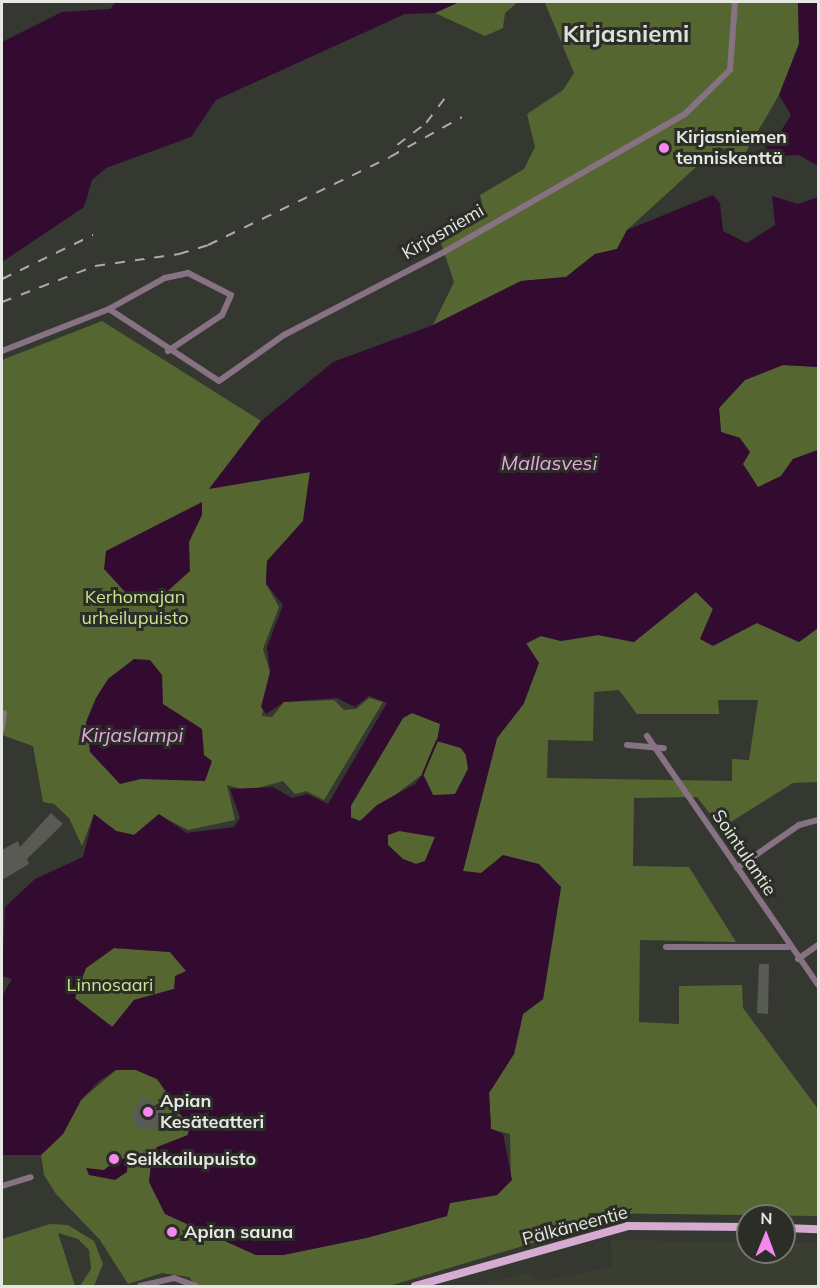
<!DOCTYPE html>
<meta charset="utf-8">
<style>
body{margin:0}
#map{position:relative;width:820px;height:1288px;overflow:hidden;background:#353731;font-family:Mulish,sans-serif}
div>[style]{position:absolute}
[style*='--x']{left:calc(var(--x)*1px);top:calc(var(--y)*1px);width:calc(var(--w)*1px);rotate:calc(var(--a)*1deg)}
.built>*{inset:0;background:#3a3e31}
.green>*{inset:0;background:#566631}
.water>*{inset:0;background:#330b31}
.stream>*{height:1.5px;margin:-0.75px;padding:0 0.75px;transform-origin:0.75px;border-radius:0.75px;background:#330b31}
.building>*{inset:0;background:#585a54}
.minor>*{height:6px;margin:-3px;padding:0 3px;transform-origin:3px;border-radius:3px;background:#877284}
.major>*{height:8px;margin:-4px;padding:0 4px;transform-origin:4px;border-radius:4px;background:#d6abd1}
.rail>*{height:1.5px;margin-top:-0.75px;transform-origin:0;background:repeating-linear-gradient(90deg,#abaca8 0 10px,transparent 0 20px)}
.dots>*{width:16px;height:16px;translate:-50% -50%;box-sizing:border-box;border:3px solid #2b2d27;border-radius:50%}
span{translate:-50% -50%;white-space:nowrap;text-align:center;line-height:1.15;-webkit-text-stroke:6px #2b2d27;paint-order:stroke}
.poi-label{font-size:18px;color:#e6e7e3;font-weight:700}
.left{translate:0 -50%;text-align:left}
.street-label{font-size:18px;color:#e6e7e3}
.park-label{font-size:18px;color:#cae48f}
.water-label{font-size:20px;color:#eaa5e3;font-style:italic}
.district-label{font-size:24px;color:#dde0d8;font-weight:700}
.frame{position:absolute;inset:0;border:3px solid #e6e7e3;pointer-events:none}
.north{position:absolute;left:736px;top:1204px;width:60px;height:60px;box-sizing:border-box;background:#2b2d27;border:2px solid #767772;border-radius:50%;rotate:1deg;font-size:16px;font-weight:700;line-height:24px;text-align:center;color:#e6e7e3}
.north::after{content:'';display:block;margin:auto;width:21px;height:27px;background:#f688ed;clip-path:polygon(50% 0,100% 100%,50% 72%,0 100%)}
</style>
<div id="map">
<div class="built">
<div style="clip-path:polygon(611px 1240px,748px 1242px,748px 1252px,784px 1252px,784px 1243px,818px 1243px,818px 1286px,472px 1286px,526px 1273px,540px 1281px,612px 1267px)"></div>
</div>
<div class="green">
<div style="clip-path:polygon(459px 2px,518px 2px,505px 13px,503px 28px,485px 36px,435px 13px)"></div>
<div style="clip-path:polygon(534px 2px,798px 2px,799px 44px,779px 95px,744px 155px,718px 147px,627px 230px,617px 249px,595px 254px,566px 277px,521px 281px,433px 325px,454px 282px,437px 231px,483px 208px,480px 195px,524px 169px,535px 147px,527px 114px,563px 90px,574px 73px,545px 3px)"></div>
<div style="clip-path:polygon(102px 321px,261px 421px,210px 488px,310px 472px,303px 521px,267px 561px,266px 584px,279px 607px,263px 649px,270px 672px,262px 716px,272px 717px,284px 702px,334px 700px,344px 710px,356px 709px,369px 698px,383px 702px,324px 800px,306px 791px,295px 794px,283px 781px,247px 791px,227px 785px,235px 820px,188px 830px,159px 815px,134px 835px,116px 831px,94px 814px,82px 846px,69px 818px,54px 804px,43px 802px,33px 746px,2px 735px,2px 360px)"></div>
<div style="clip-path:polygon(783px 365px,818px 367px,818px 450px,793px 459px,781px 476px,758px 488px,742px 463px,740px 438px,721px 432px,719px 408px,745px 380px)"></div>
<div style="clip-path:polygon(evenodd,696px 592px,713px 609px,700px 639px,757px 623px,799px 642px,818px 628px,818px 782px,793px 783px,721px 828px,697px 797px,634px 798px,633px 866px,689px 867px,736px 942px,640px 940px,639px 1022px,679px 1024px,679px 986px,742px 985px,743px 1008px,818px 1109px,818px 1216px,589px 1213px,583px 1228px,389px 1286px,196px 1286px,189px 1277px,162px 1273px,128px 1284px,100px 1240px,56px 1194px,44px 1175px,41px 1155px,63px 1134px,81px 1100px,116px 1070px,136px 1070px,157px 1079px,189px 1128px,188px 1135px,153px 1150px,149px 1182px,165px 1214px,256px 1255px,283px 1255px,366px 1238px,447px 1216px,450px 1203px,497px 1195px,511px 1180px,510px 1134px,491px 1129px,489px 1093px,514px 1054px,523px 1014px,543px 999px,561px 887px,463px 871px,497px 738px,524px 704px,526px 644px,541px 636px,561px 641px,598px 635px,634px 642px,696px 592px,619px 690px,637px 714px,719px 714px,718px 700px,758px 700px,749px 760px,732px 759px,732px 781px,547px 778px,548px 740px,593px 741px,594px 692px,619px 690px)"></div>
<div style="clip-path:polygon(412px 713px,441px 724px,437px 741px,461px 748px,466px 755px,468px 769px,455px 795px,433px 795px,423px 774px,360px 821px,351px 817px,351px 806px,403px 718px)"></div>
<div style="clip-path:polygon(399px 831px,416px 830px,435px 837px,425px 861px,416px 864px,403px 859px,388px 845px,388px 835px)"></div>
<div style="clip-path:polygon(114px 948px,170px 952px,186px 971px,174px 989px,134px 1000px,113px 1027px,74px 998px,86px 968px)"></div>
<div style="clip-path:polygon(50px 1224px,68px 1225px,94px 1241px,103px 1264px,94px 1286px,80px 1286px,91px 1269px,89px 1250px,78px 1239px,58px 1233px,75px 1286px,2px 1286px,2px 1239px)"></div>
</div>
<div class="water">
<div style="clip-path:polygon(116px 2px,459px 2px,435px 13px,405px 14px,216px 100px,191px 137px,106px 168px,92px 180px,84px 207px,2px 262px,2px 42px,62px 12px,110px 9px)"></div>
<div style="clip-path:polygon(798px 2px,818px 2px,818px 166px,799px 155px,771px 156px,761px 140px,765px 133px,781px 131px,791px 115px,779px 95px,799px 44px)"></div>
<div style="clip-path:polygon(evenodd,713px 195px,720px 203px,723px 231px,747px 243px,775px 225px,772px 196px,798px 204px,818px 197px,818px 367px,783px 365px,745px 380px,719px 408px,721px 432px,740px 438px,750px 452px,743px 464px,758px 487px,781px 476px,793px 459px,818px 450px,818px 628px,799px 642px,757px 623px,713px 646px,700px 639px,713px 609px,696px 592px,634px 642px,598px 635px,561px 641px,541px 636px,526px 643px,539px 663px,524px 703px,497px 738px,463px 871px,481px 873px,503px 855px,539px 864px,561px 887px,543px 999px,523px 1014px,514px 1054px,489px 1093px,491px 1129px,503px 1134px,512px 1180px,497px 1195px,450px 1203px,447px 1216px,366px 1238px,283px 1255px,256px 1255px,165px 1214px,149px 1182px,152px 1158px,128px 1159px,127px 1172px,115px 1180px,89px 1175px,86px 1168px,104px 1170px,116px 1160px,153px 1153px,157px 1147px,188px 1135px,189px 1128px,166px 1091px,157px 1079px,136px 1070px,116px 1070px,99px 1081px,81px 1100px,63px 1134px,41px 1155px,2px 1155px,2px 996px,12px 979px,2px 976px,5px 907px,35px 879px,83px 857px,94px 814px,116px 831px,134px 835px,159px 814px,187px 833px,234px 827px,240px 818px,230px 789px,273px 787px,292px 798px,307px 794px,328px 804px,387px 703px,369px 696px,355px 707px,337px 698px,284px 702px,266px 714px,261px 707px,270px 672px,267px 647px,283px 605px,266px 584px,267px 561px,303px 521px,310px 472px,209px 489px,261px 421px,333px 362px,433px 325px,521px 281px,566px 277px,595px 254px,617px 249px,627px 230px,713px 195px,412px 713px,440px 724px,437px 741px,461px 748px,466px 755px,468px 769px,455px 794px,433px 795px,423px 774px,415px 784px,377px 805px,360px 821px,351px 818px,351px 805px,403px 718px,412px 713px,713px 195px,399px 831px,435px 837px,425px 861px,416px 864px,403px 859px,388px 845px,388px 835px,399px 831px,713px 195px,114px 948px,170px 952px,186px 971px,175px 976px,174px 989px,134px 1000px,112px 1027px,75px 998px,86px 968px,114px 948px)"></div>
<div style="clip-path:polygon(202px 502px,202px 515px,189px 542px,190px 571px,160px 598px,136px 604px,104px 569px,106px 551px)"></div>
<div style="clip-path:polygon(134px 659px,150px 660px,162px 675px,163px 704px,202px 729px,204px 755px,212px 761px,205px 781px,141px 779px,120px 784px,90px 752px,86px 722px,96px 698px,108px 679px)"></div>
</div>
<div class="stream">
<div style="--x:423;--y:774;--w:36;--a:-67"></div>
</div>
<div class="building">
<div style="clip-path:polygon(51px 813px,63px 824px,27px 859px,29px 864px,2px 880px,2px 850px,18px 841px,20px 847px)"></div>
<div style="clip-path:polygon(759px 964px,769px 964px,768px 1014px,757px 1013px)"></div>
<div style="clip-path:polygon(143px 1097px,163px 1109px,164px 1127px,141px 1130px,134px 1123px,134px 1110px)"></div>
</div>
<div class="minor">
<div style="--x:109;--y:309;--w:131;--a:33.2"></div>
<div style="--x:219;--y:381;--w:80;--a:-35.3"></div>
<div style="--x:284;--y:335;--w:180;--a:-27.4"></div>
<div style="--x:444;--y:252;--w:278;--a:-29.8"></div>
<div style="--x:685;--y:114;--w:63;--a:-44.4"></div>
<div style="--x:730;--y:70;--w:68;--a:-85.8"></div>
<div style="--x:2;--y:351;--w:115;--a:-21.4"></div>
<div style="--x:109;--y:309;--w:64;--a:-29"></div>
<div style="--x:165;--y:278;--w:24;--a:-12"></div>
<div style="--x:188;--y:273;--w:48;--a:27.1"></div>
<div style="--x:231;--y:295;--w:22;--a:114"></div>
<div style="--x:222;--y:315;--w:65;--a:146.3"></div>
<div style="--x:2;--y:729;--w:16;--a:-83"></div>
<div style="--x:647;--y:736;--w:302;--a:55.5"></div>
<div style="--x:627;--y:745;--w:37;--a:5"></div>
<div style="--x:737;--y:868;--w:75;--a:-34.7"></div>
<div style="--x:799;--y:825;--w:20;--a:-15"></div>
<div style="--x:666;--y:947;--w:122;--a:0"></div>
<div style="--x:798;--y:959;--w:24;--a:-35"></div>
<div style="--x:2;--y:1186;--w:30;--a:-17"></div>
<div style="--x:140;--y:1286;--w:35;--a:-13"></div>
<div style="--x:174;--y:1278;--w:23;--a:20"></div>
</div>
<div class="major">
<div style="--x:784;--y:1228;--w:34;--a:2"></div>
<div style="--x:415;--y:1286;--w:221;--a:-15.7"></div>
<div style="--x:628;--y:1226;--w:120;--a:0.5"></div>
</div>
<div class="rail">
<div style="--x:397;--y:145;--w:36;--a:-37"></div>
<div style="--x:426;--y:123;--w:39;--a:-53"></div>
<div style="--x:2;--y:279;--w:101;--a:-25.8"></div>
<div style="--x:2;--y:302;--w:100;--a:-21.2"></div>
<div style="--x:95;--y:266;--w:85;--a:-8.1"></div>
<div style="--x:179;--y:254;--w:30;--a:-17"></div>
<div style="--x:208;--y:245;--w:202;--a:-25.8"></div>
<div style="--x:390;--y:157;--w:82;--a:-29.1"></div>
</div>
<div class="dots">
<div style="left:664px;top:148px;background:#f688ed"></div>
<div style="left:148px;top:1112px;background:#f688ed"></div>
<div style="left:114px;top:1159px;background:#f688ed"></div>
<div style="left:172px;top:1232px;background:#f688ed"></div>
</div>
<div class="poi-label">
<span class="left" style="left:676px;top:148px">Kirjasniemen<br>tenniskenttä</span>
<span class="left" style="left:160px;top:1112px">Apian<br>Kesäteatteri</span>
<span class="left" style="left:126px;top:1159px">Seikkailupuisto</span>
<span class="left" style="left:184px;top:1232px">Apian sauna</span>
</div>
<div class="street-label">
<span style="left:443px;top:232px;rotate:-30deg">Kirjasniemi</span>
<span style="left:744px;top:853px;rotate:56deg">Sointulantie</span>
<span style="left:575px;top:1226px;rotate:-15deg">Pälkäneentie</span>
</div>
<div class="park-label">
<span style="left:135px;top:608px">Kerhomajan<br>urheilupuisto</span>
<span style="left:110px;top:985px">Linnosaari</span>
</div>
<div class="water-label">
<span style="left:549px;top:462px">Mallasvesi</span>
<span style="left:132px;top:734px">Kirjaslampi</span>
</div>
<div class="district-label">
<span style="left:626px;top:34px">Kirjasniemi</span>
</div>
<div class="frame"></div>
<div class="north">N</div>
</div>
